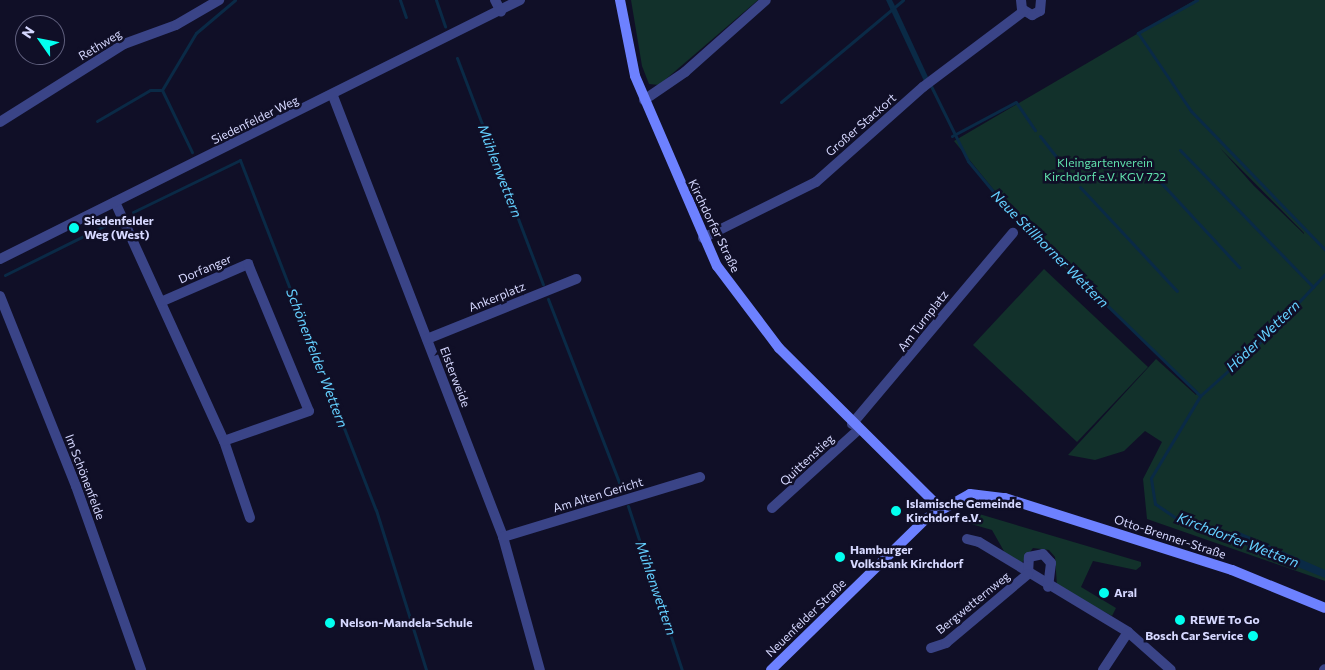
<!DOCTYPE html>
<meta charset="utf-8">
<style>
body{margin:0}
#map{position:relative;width:1325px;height:670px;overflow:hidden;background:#100f27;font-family:Commissioner,sans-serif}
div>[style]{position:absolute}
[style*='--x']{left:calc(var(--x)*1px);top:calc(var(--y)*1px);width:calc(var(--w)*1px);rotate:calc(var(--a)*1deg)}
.green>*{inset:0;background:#12312b}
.water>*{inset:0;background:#0a2a46}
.stream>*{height:3px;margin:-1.5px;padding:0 1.5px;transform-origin:1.5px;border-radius:1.5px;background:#0a2a46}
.street>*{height:10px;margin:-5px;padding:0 5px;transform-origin:5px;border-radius:5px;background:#3a4487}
.secondary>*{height:10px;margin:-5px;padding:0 5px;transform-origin:5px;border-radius:5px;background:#6d81ff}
.dots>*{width:14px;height:14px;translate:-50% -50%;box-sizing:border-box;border:2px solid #100f27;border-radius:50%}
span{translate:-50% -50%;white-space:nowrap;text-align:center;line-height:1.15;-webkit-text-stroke:5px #100f27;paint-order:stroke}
.street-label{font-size:12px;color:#d6d8ff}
.park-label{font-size:12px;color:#60e1ac}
.poi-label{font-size:12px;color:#d6d8ff;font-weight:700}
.left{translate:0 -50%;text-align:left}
.right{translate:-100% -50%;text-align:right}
.water-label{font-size:14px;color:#64d0ff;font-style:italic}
.north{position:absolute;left:15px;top:15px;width:50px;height:50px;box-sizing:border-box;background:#100f27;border:1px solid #5f5f7d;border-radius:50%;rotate:303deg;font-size:14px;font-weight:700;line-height:20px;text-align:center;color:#d6d8ff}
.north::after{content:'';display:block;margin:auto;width:18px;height:22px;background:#02ffef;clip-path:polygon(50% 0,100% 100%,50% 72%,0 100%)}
</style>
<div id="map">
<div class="green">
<div style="clip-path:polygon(631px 0,758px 0,659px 85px,649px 84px,642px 66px)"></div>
<div style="clip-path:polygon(evenodd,1195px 0,1325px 0,1325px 581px,1147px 519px,1143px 479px,1162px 442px,1145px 431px,1124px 451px,1095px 460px,1068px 455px,1156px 359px,1196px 395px,1198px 392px,1033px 238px,954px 141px,1195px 0,1220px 148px,1304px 233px,1304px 234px,1254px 186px,1220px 148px)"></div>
<div style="clip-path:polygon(1044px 269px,1148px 367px,1077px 442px,973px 345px)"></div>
<div style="clip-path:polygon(976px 513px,1141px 562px,1141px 566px,1136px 570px,1093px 561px,1081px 587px,1116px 608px,1112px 616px,1057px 586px,1055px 557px,1049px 550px,1033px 548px,1021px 564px,1005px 553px,992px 530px,957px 520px)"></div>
</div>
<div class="water">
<div style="clip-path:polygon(886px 0,892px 0,897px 10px,928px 77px,924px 81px)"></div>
<div style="clip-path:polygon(1237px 531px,1325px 570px,1325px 578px,1234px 541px)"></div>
</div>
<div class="stream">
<div style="--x:400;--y:0;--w:18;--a:71"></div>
<div style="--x:436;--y:0;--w:28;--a:71"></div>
<div style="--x:1197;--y:0;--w:68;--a:150.8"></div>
<div style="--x:1138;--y:33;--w:94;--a:55.8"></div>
<div style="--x:1191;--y:111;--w:193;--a:46"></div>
<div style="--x:457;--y:58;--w:242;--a:69.2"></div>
<div style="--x:930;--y:84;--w:86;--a:63.7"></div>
<div style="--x:968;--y:161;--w:61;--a:50.3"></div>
<div style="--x:1007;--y:208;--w:269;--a:44.2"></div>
<div style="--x:162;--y:90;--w:69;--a:64.2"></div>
<div style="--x:781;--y:102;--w:159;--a:-39.9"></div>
<div style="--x:97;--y:121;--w:61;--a:-30.3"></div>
<div style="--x:150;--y:90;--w:12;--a:0"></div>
<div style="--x:162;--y:90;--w:66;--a:-59.2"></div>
<div style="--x:196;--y:33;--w:51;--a:-40.2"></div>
<div style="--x:952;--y:136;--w:72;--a:-28"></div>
<div style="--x:1016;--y:102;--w:34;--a:56"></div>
<div style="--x:1040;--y:136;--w:57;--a:52.1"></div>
<div style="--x:1180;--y:150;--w:191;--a:45.8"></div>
<div style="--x:1153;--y:174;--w:127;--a:47.2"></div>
<div style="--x:1080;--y:187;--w:142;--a:47"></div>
<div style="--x:133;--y:212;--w:119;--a:-25.9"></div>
<div style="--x:240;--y:160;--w:375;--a:68.8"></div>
<div style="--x:376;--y:510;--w:168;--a:72.6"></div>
<div style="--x:5;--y:275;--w:119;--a:-26.4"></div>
<div style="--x:548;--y:299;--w:205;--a:68.8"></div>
<div style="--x:628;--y:506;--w:173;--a:71.8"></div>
<div style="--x:1237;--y:537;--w:57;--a:-164.7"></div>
<div style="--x:1182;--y:522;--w:32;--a:-146"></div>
<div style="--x:1155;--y:504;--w:26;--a:-99"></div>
<div style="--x:1151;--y:478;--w:96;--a:-59.1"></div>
<div style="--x:1200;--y:396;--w:91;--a:-41.9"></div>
<div style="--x:1268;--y:335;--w:83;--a:-46.9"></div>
</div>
<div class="street">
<div style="--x:495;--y:0;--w:13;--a:63"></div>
<div style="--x:1021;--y:0;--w:9;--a:84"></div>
<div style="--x:1022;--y:9;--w:12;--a:31"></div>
<div style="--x:1032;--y:15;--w:9;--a:-27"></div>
<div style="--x:1040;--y:11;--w:11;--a:-85"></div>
<div style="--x:333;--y:96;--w:473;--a:68.9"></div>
<div style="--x:503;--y:537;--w:138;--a:74.5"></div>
<div style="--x:644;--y:100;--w:50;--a:-34.3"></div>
<div style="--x:685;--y:72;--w:108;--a:-41.6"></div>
<div style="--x:0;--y:122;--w:146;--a:-32.2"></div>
<div style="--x:124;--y:44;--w:55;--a:-20.1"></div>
<div style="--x:176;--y:25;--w:50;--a:-30.2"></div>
<div style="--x:115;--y:202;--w:263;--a:65.5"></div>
<div style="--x:224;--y:441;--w:81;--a:71.3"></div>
<div style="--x:703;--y:238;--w:126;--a:-26.4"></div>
<div style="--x:816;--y:182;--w:143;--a:-41.6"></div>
<div style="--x:923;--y:87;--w:126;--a:-37"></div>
<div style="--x:0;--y:259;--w:581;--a:-26.48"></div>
<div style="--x:0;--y:296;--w:205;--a:68.2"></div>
<div style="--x:76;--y:486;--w:195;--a:70.5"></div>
<div style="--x:163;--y:301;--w:93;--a:-23.5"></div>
<div style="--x:248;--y:264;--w:159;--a:67.5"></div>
<div style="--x:309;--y:411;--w:90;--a:160.6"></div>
<div style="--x:427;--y:339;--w:161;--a:-21.9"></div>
<div style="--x:852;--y:424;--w:250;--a:-49.9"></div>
<div style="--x:772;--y:508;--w:116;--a:-42.2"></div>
<div style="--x:503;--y:537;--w:206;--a:-16.9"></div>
<div style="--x:967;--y:539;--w:12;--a:14"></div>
<div style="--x:979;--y:542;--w:174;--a:31.1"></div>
<div style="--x:1128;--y:632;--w:57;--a:41.5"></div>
<div style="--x:1028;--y:574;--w:17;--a:-87"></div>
<div style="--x:1029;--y:557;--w:14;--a:-12"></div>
<div style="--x:1043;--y:554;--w:12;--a:48"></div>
<div style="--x:1051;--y:563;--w:24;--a:97"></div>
<div style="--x:931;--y:648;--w:16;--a:-18"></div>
<div style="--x:946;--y:643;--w:107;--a:-40.1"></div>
<div style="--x:1103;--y:670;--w:45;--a:-56.7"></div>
<div style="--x:1324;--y:670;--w:1;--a:-45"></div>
</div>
<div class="secondary">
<div style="--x:620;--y:0;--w:77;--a:78.8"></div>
<div style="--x:635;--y:76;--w:207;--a:66.7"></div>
<div style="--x:717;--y:266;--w:103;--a:52.9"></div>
<div style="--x:779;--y:348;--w:227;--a:44.8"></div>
<div style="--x:771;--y:670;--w:218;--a:-44.3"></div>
<div style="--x:927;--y:518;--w:49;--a:-29.2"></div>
<div style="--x:970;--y:494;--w:35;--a:7"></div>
<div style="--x:1005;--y:498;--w:238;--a:17.6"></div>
<div style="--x:1232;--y:570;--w:100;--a:22.2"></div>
</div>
<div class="dots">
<div style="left:74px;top:228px;background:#02ffef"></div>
<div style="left:896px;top:511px;background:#02ffef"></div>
<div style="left:840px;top:557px;background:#02ffef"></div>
<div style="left:1104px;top:593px;background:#02ffef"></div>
<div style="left:1180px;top:620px;background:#02ffef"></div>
<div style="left:330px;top:623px;background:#02ffef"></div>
<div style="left:1253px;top:636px;background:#02ffef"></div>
</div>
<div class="street-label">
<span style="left:100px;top:45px;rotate:-31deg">Rethweg</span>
<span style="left:255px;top:120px;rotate:-26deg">Siedenfelder Weg</span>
<span style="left:861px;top:125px;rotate:-41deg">Großer Stackort</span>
<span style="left:714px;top:226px;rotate:64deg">Kirchdorfer Straße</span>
<span style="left:205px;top:269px;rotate:-23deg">Dorfanger</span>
<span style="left:497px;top:297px;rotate:-22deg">Ankerplatz</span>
<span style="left:923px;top:321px;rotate:-52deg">Am Turnplatz</span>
<span style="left:455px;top:377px;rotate:69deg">Elsterweide</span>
<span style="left:807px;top:460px;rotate:-43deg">Quittenstieg</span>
<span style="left:85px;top:477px;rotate:69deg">Im Schönenfelde</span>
<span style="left:598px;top:495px;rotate:-17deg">Am Alten Gericht</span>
<span style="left:1170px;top:537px;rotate:18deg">Otto-Brenner-Straße</span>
<span style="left:973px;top:603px;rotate:-39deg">Bergwetternweg</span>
<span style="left:806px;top:618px;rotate:-44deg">Neuenfelder Straße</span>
</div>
<div class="park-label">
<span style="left:1105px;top:170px">Kleingartenverein<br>Kirchdorf e.V. KGV 722</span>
</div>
<div class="poi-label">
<span class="left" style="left:84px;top:228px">Siedenfelder<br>Weg (West)</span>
<span class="left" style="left:906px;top:511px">Islamische Gemeinde<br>Kirchdorf e.V.</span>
<span class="left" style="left:850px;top:557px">Hamburger<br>Volksbank Kirchdorf</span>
<span class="left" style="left:1114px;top:593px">Aral</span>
<span class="left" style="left:1190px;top:620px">REWE To Go</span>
<span class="left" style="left:340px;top:623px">Nelson-Mandela-Schule</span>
<span class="right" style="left:1243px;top:636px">Bosch Car Service</span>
</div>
<div class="water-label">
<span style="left:500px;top:171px;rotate:69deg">Mühlenwettern</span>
<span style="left:1050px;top:249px;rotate:45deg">Neue Stillhorner Wettern</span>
<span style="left:1263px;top:336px;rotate:-44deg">Höder Wettern</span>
<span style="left:317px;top:358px;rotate:69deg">Schönenfelder Wettern</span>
<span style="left:1238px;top:540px;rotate:21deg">Kirchdorfer Wettern</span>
<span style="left:656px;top:588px;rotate:71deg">Mühlenwettern</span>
</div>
<div class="north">N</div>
</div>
